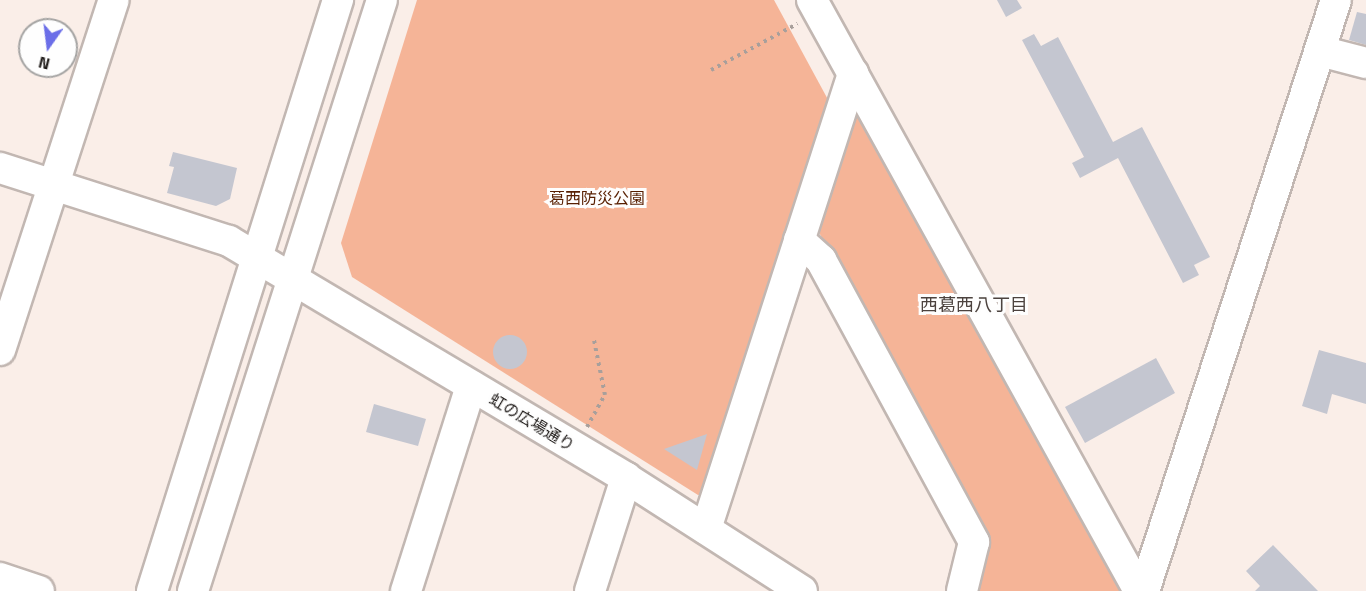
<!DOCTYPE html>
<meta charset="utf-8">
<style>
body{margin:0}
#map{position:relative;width:1366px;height:591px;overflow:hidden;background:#faeee8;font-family:"Titillium Web","Noto Sans JP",sans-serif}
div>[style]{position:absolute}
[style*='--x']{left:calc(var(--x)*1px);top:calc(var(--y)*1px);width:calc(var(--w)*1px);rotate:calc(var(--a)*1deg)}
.green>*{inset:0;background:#f5b497}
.building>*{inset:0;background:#c4c6d0}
.round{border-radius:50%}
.path>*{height:4px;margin-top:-2px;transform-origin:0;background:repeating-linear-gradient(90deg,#a89f9b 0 3px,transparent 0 7.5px)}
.roads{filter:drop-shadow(2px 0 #c2b7b2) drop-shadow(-2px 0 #c2b7b2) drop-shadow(0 2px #c2b7b2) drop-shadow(0 -2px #c2b7b2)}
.minor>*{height:30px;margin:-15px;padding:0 15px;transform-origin:15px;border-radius:15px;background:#fff}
span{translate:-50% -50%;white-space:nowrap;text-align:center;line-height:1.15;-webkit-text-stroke:6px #fefefe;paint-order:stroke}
.park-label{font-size:16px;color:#581f01}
.street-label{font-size:16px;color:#201c1a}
.neighbourhood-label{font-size:18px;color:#4c433f}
.north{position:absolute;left:18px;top:18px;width:60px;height:60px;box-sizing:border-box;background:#fefefe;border:2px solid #a5a4a3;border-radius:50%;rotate:194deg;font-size:16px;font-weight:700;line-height:24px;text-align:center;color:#201c1a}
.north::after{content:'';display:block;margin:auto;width:21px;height:27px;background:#6b6ee8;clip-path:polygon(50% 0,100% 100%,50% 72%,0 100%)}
</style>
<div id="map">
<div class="green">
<div style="clip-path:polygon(417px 0,774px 0,832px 107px,710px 492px,698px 495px,352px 277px,341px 243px)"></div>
<div style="clip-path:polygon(849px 109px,858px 111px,1135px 591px,975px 591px,984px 542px,814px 223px)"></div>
</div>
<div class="building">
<div style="clip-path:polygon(997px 0,1017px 0,1022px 8px,1006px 17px)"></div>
<div style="clip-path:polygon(1357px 12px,1366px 14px,1366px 45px,1349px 40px)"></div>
<div style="clip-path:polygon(1034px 34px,1041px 46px,1058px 37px,1113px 142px,1142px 127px,1210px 257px,1194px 265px,1199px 275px,1183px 283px,1118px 158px,1080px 178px,1072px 163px,1084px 157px,1022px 40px)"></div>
<div style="clip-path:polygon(173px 152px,237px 168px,230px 199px,216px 206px,167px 193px,174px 167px,169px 166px)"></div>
<div class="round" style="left:493px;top:335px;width:34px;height:34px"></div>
<div style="clip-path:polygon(1319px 350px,1366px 363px,1366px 404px,1332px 394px,1327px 414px,1302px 406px)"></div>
<div style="clip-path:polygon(1156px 358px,1175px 393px,1085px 443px,1065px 407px)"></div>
<div style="clip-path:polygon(374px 404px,426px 419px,418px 446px,366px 432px)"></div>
<div style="clip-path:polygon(707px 434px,697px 470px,664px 449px)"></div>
<div style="clip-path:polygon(1273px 545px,1318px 591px,1255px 591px,1260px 586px,1246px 571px)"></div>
</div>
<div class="path">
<div style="--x:711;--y:70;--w:98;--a:-28.1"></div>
<div style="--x:587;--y:427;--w:37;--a:-61"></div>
<div style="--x:605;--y:395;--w:56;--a:-101.3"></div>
</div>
<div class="roads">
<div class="minor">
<div style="--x:812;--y:0;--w:675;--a:61.04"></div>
<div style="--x:1320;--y:51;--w:48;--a:14.6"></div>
<div style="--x:0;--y:168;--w:240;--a:17.7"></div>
<div style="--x:229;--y:241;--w:462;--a:30.8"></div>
<div style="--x:626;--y:478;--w:209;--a:32.7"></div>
<div style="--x:799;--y:240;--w:30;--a:42"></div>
<div style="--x:821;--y:260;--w:321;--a:61.5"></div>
<div style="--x:974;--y:542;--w:50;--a:103.8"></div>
<div style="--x:0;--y:350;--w:368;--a:-72"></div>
<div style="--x:706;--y:529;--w:479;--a:-72.1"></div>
<div style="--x:0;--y:578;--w:41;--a:18.4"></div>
<div style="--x:152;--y:591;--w:620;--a:-72.53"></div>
<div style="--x:193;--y:591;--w:620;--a:-72.27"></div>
<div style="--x:406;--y:591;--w:215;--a:-72.4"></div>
<div style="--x:590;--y:591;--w:119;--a:-72.3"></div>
<div style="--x:1144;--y:591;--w:621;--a:-72"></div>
</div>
</div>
<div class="park-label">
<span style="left:597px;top:198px">葛西防災公園</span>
</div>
<div class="street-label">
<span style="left:532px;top:422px;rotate:31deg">虹の広場通り</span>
</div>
<div class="neighbourhood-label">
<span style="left:974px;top:305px">西葛西八丁目</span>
</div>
<div class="north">N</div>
</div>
